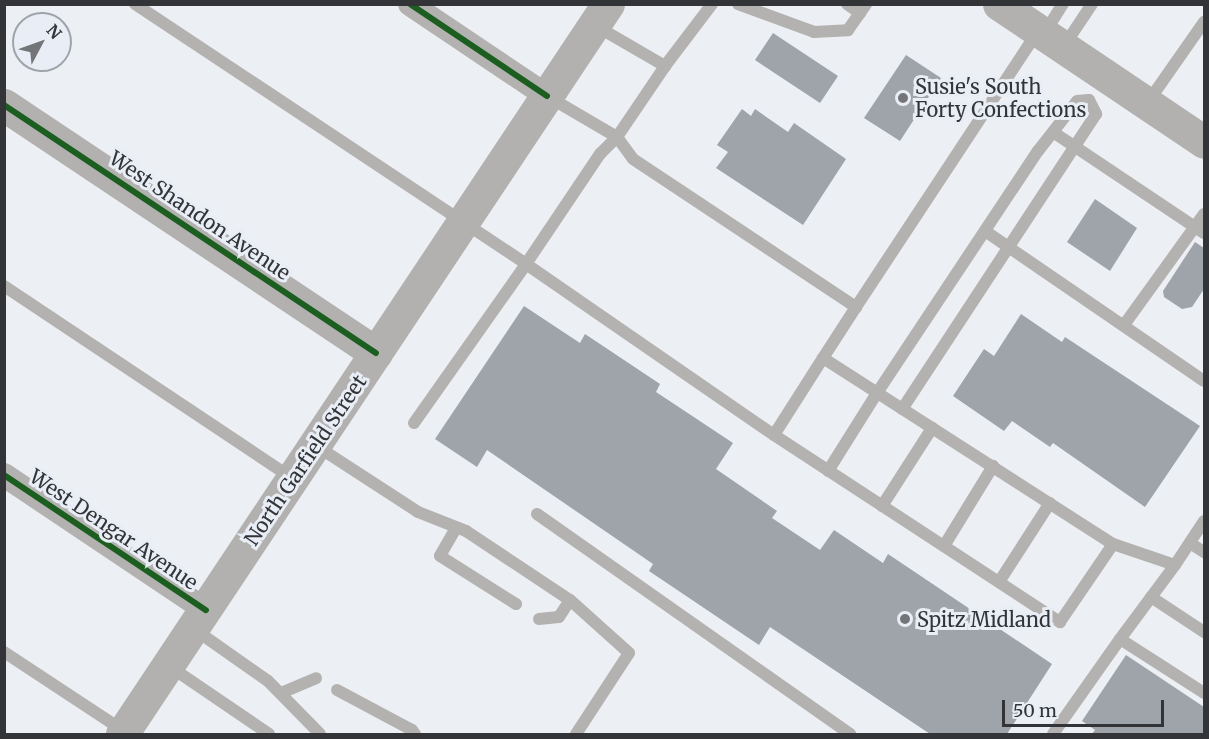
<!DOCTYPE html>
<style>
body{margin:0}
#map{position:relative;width:1209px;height:739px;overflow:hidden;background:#eceff3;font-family:Merriweather,serif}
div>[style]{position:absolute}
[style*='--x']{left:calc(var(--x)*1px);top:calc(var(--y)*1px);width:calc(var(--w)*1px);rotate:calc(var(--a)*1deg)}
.building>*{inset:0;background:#9fa4aa}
.lane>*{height:12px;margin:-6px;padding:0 6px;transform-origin:6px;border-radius:6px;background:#b4b2b0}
.street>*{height:24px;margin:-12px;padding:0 12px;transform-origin:12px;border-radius:12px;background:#b4b2b0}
.secondary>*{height:33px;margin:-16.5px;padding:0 16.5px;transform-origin:16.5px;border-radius:16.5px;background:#b2b1b0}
.cycleway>*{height:6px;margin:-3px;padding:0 3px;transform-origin:3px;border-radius:3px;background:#1b5e20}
.dots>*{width:16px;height:16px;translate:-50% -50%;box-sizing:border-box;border:3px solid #e9eef6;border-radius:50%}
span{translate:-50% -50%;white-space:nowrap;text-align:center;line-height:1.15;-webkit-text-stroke:6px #e9eef6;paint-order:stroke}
.poi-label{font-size:20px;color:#323437}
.left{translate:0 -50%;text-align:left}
.street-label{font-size:20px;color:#323437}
.frame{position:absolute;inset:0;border:6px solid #323437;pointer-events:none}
.north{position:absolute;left:12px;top:12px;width:60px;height:60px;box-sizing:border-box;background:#e9eef6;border:2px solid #a0a4aa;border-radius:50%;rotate:49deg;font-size:16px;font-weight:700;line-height:24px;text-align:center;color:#323437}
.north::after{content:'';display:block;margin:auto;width:21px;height:27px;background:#737579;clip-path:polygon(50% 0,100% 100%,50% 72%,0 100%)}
.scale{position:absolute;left:1002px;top:700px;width:162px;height:27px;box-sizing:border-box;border:3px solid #323437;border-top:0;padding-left:8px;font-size:18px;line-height:21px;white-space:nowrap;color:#323437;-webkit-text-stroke:4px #e9eef6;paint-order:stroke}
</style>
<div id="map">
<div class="building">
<div style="clip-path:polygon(773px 33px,838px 76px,820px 103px,755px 60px)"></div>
<div style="clip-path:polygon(906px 55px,941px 78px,900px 141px,864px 118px)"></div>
<div style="clip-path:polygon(742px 109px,751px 116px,755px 109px,788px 132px,794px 123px,846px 159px,803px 225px,716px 168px,728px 152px,717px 145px)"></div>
<div style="clip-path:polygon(1095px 199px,1137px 228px,1110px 271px,1067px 242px)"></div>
<div style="clip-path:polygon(1195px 242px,1204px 248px,1204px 289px,1192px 307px,1182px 309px,1164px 297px,1163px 291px)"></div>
<div style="clip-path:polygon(524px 306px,580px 343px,585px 334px,660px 384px,656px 392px,733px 443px,716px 469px,777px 511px,772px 518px,820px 550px,834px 530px,883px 563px,888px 554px,1052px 664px,1007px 734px,930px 734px,770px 627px,759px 645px,649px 571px,653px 564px,487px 450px,477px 467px,435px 439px)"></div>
<div style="clip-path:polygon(1021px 314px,1062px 342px,1065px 337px,1200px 426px,1145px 507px,1053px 443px,1050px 447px,1012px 421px,1004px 431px,953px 396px,984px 349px,994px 356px)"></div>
<div style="clip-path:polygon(1126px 655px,1204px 707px,1204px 734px,1092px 734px,1095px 730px,1082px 721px)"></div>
</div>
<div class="lane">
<div style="--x:135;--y:4;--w:470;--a:33.6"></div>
<div style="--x:526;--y:264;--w:133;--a:-56.1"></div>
<div style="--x:600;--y:154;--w:24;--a:-45"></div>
<div style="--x:617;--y:137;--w:27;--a:54"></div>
<div style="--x:633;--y:159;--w:268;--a:33.6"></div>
<div style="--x:856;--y:307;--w:329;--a:-56.6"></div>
<div style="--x:738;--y:4;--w:81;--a:20.2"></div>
<div style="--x:814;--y:32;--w:34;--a:-3"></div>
<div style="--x:848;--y:30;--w:32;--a:-55"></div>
<div style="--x:847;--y:4;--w:16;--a:35"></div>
<div style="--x:596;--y:26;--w:80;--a:30.1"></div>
<div style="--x:665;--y:66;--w:78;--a:-52.8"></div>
<div style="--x:1044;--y:34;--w:36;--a:-58"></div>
<div style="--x:1064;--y:46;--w:50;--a:-56.3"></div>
<div style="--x:547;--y:96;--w:81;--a:30.4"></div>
<div style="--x:617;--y:137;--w:86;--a:-55.9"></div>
<div style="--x:1148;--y:102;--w:98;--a:-55"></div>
<div style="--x:1053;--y:132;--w:182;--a:33.8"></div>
<div style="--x:985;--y:231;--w:265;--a:34.4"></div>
<div style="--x:4;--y:286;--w:346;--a:33.7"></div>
<div style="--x:856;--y:307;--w:61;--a:122.9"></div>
<div style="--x:823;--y:358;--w:345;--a:32.7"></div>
<div style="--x:1113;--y:544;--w:65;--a:18.7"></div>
<div style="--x:1175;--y:565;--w:53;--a:-56.6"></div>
<div style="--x:1124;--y:325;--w:137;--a:-54.2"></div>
<div style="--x:823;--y:358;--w:91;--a:122.5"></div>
<div style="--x:774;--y:435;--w:342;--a:33.2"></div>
<div style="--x:1060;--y:622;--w:94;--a:-55.8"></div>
<div style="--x:414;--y:423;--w:194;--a:-54.8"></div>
<div style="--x:526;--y:264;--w:301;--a:34.6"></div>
<div style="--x:315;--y:445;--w:123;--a:33"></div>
<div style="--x:418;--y:512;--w:52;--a:21.6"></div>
<div style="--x:466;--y:531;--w:125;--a:33.6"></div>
<div style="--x:570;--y:600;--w:79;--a:41.9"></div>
<div style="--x:629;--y:653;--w:97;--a:123.2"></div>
<div style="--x:828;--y:471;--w:92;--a:-57.9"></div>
<div style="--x:877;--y:393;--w:291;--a:-56.4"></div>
<div style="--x:1038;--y:151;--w:63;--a:-52"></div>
<div style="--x:1077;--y:101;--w:12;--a:-5"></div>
<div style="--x:1089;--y:100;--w:16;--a:63"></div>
<div style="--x:1096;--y:114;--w:353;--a:123.3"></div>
<div style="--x:882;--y:506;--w:93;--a:-57.3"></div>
<div style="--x:537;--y:514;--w:383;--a:35.1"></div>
<div style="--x:456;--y:528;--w:32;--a:120"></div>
<div style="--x:440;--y:556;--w:90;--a:32.3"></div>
<div style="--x:1190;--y:543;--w:17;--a:33"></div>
<div style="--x:944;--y:546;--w:94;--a:-58.5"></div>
<div style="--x:1175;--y:565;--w:92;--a:126.6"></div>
<div style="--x:1120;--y:639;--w:100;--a:32.7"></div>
<div style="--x:999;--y:582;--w:94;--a:-57.2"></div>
<div style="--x:1151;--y:597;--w:64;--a:33.4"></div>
<div style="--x:539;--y:619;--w:20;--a:-6"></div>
<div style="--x:559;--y:617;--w:20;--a:-57"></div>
<div style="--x:194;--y:629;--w:90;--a:35.1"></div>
<div style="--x:268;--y:681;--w:74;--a:45.5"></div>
<div style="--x:4;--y:652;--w:144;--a:33.4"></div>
<div style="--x:169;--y:666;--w:121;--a:34.2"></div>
<div style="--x:337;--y:690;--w:85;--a:28.1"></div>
<div style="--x:412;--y:730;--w:5;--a:53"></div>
<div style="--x:281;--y:693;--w:38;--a:-23"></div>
<div style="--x:1053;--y:734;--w:116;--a:-54.8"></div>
</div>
<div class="street">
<div style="--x:410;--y:4;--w:165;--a:33.9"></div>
<div style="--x:4;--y:475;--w:243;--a:33.8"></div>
</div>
<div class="secondary">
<div style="--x:999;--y:4;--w:247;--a:33.9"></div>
<div style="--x:4;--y:105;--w:447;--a:33.7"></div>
<div style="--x:122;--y:734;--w:877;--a:-56.35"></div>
</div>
<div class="cycleway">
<div style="--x:410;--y:4;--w:165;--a:33.9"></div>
<div style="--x:4;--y:105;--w:447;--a:33.7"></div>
<div style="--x:4;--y:475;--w:243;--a:33.8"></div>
</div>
<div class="dots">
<div style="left:903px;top:98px;background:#737579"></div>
<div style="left:905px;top:619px;background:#737579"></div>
</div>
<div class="poi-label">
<span class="left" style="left:915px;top:98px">Susie's South<br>Forty Confections</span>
<span class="left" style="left:917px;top:619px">Spitz Midland</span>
</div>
<div class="street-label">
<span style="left:200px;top:215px;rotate:34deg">West Shandon Avenue</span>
<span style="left:305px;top:460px;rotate:-56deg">North Garfield Street</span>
<span style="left:114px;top:529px;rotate:34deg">West Dengar Avenue</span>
</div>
<div class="frame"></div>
<div class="north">N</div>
<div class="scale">50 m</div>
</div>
